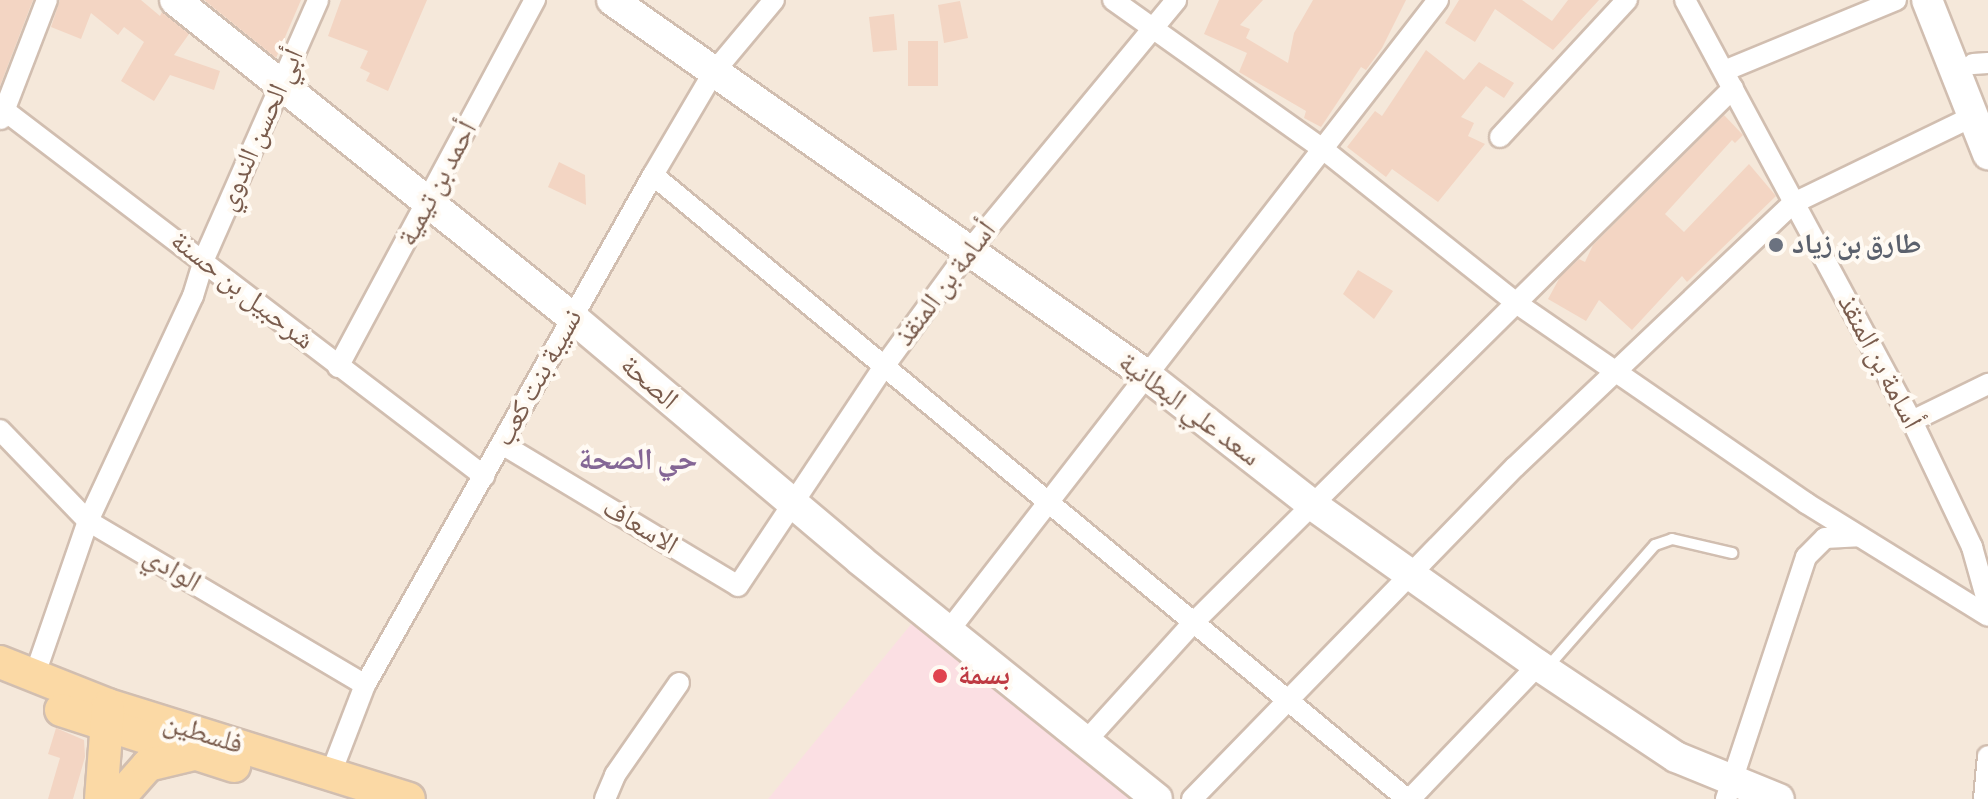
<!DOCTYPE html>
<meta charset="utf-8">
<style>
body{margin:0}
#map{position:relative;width:1988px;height:799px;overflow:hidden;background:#fdf6ec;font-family:"Alegreya Sans","Noto Naskh Arabic",sans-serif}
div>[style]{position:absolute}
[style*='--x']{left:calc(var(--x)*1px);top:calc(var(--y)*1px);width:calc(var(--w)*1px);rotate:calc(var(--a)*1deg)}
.residential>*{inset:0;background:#f5e8da}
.medical>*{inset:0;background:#fbdfe3}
.building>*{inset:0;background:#f3d5c3}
.roads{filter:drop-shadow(2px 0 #d1beb0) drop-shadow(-2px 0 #d1beb0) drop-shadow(0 2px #d1beb0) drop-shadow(0 -2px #d1beb0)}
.service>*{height:10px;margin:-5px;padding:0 5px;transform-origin:5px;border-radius:5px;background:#fff}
.minor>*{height:20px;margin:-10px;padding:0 10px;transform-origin:10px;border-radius:10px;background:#fff}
.secondary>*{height:30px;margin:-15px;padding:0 15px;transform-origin:15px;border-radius:15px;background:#fff}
.primary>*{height:32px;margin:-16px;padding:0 16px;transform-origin:16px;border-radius:16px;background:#fbd9a5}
.dots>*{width:22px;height:22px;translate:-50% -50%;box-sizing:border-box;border:4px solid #fffaf3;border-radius:50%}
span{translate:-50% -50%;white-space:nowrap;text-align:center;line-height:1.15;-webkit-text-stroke:8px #fffaf3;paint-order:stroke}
.street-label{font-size:28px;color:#7a5c4d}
.worship-label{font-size:28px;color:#5b616d;font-weight:700}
.left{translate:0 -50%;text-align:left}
.health-label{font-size:28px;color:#be3a42;font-weight:700}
.neighbourhood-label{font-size:30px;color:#846695;font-weight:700}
</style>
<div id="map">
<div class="residential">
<div style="clip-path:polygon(0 0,1988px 0,1988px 799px,0 799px)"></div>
</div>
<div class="medical">
<div style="clip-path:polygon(926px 606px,1162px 799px,768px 799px)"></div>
</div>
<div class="building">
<div style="clip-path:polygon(0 0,33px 0,0 86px)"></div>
<div style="clip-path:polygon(60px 0,141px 0,160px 16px,162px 12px,189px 34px,174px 55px,220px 71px,214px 90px,170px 75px,154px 101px,121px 81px,144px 42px,124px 27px,118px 35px,91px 13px,81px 39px,51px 27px)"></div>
<div style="clip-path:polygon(204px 0,301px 0,276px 58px)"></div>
<div style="clip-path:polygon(341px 0,427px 0,388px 91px,366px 81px,370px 73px,360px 68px,368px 51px,328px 36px)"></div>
<div style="clip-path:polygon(1219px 0,1263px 0,1240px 25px,1250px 29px,1246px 38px,1288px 63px,1294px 33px,1313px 0,1406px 0,1382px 48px,1366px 70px,1361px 67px,1321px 127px,1304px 118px,1306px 111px,1239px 72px,1247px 53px,1204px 34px)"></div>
<div style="clip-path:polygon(1459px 0,1522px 0,1552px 21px,1568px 0,1599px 0,1553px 50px,1495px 9px,1475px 42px,1445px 23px)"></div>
<div style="clip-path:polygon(960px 1px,968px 38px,944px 43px,938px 5px)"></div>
<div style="clip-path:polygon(894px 14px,897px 50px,873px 52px,869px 17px)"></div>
<div style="clip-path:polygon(908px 41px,938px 41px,938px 86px,908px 86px)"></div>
<div style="clip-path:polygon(1426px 50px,1464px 80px,1479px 62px,1514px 83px,1504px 98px,1486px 86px,1461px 117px,1474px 123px,1468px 136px,1485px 144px,1438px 202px,1392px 169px,1386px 177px,1347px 147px,1375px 111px,1382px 116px)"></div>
<div style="clip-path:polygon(1724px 115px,1743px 135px,1735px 143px,1732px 140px,1665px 214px,1684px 232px,1749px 164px,1776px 196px,1687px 282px,1682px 276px,1632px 330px,1599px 300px,1586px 321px,1548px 299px,1560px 277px,1579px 259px,1585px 262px,1593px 245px)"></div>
<div style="clip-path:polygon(559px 162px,585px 175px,586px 205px,548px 187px)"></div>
<div style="clip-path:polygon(1358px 270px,1393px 291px,1374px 319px,1343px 294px)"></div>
<div style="clip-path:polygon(56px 728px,84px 740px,85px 757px,73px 799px,48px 799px,60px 758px,48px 754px)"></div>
</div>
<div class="roads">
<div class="service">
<div style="--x:1546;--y:669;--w:165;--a:-48.7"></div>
<div style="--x:1655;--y:545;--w:18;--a:-19"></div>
<div style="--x:1672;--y:539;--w:62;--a:13.1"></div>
</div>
<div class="minor">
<div style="--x:1113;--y:0;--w:259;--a:35.4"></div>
<div style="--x:1324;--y:150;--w:249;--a:38.5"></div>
<div style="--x:1519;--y:305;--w:349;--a:34.6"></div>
<div style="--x:1806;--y:503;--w:214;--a:31.8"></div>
<div style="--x:1685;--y:0;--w:478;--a:61.7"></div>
<div style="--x:1912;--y:421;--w:140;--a:64.5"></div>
<div style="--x:1972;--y:547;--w:59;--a:74.3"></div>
<div style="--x:1973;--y:64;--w:15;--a:-4"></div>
<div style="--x:1724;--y:71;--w:186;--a:-22.4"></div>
<div style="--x:0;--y:107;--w:609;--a:37.32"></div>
<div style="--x:1;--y:119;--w:128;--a:-68.9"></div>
<div style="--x:1500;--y:137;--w:187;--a:-47.2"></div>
<div style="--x:653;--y:175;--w:979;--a:39.61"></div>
<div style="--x:338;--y:367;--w:417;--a:-61.8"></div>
<div style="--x:1912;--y:421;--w:85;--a:-26"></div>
<div style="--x:0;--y:430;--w:127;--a:46"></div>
<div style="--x:88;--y:521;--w:322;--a:30.6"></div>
<div style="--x:502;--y:444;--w:275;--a:31"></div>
<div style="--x:738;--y:586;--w:265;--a:-56.4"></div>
<div style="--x:885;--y:365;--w:139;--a:-53.8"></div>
<div style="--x:967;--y:253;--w:328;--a:-50.4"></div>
<div style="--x:950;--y:629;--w:796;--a:-52.19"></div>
<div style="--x:34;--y:677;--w:165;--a:-70.9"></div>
<div style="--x:88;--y:521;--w:248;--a:-65"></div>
<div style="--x:193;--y:296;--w:39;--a:-73"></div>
<div style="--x:204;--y:259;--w:283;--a:-66.2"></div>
<div style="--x:1085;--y:742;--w:158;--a:-47.8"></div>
<div style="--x:1191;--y:625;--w:763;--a:-44.73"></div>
<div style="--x:331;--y:773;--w:94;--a:-68.9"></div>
<div style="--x:365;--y:685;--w:586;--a:-60.55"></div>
<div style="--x:653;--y:175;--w:118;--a:-59.5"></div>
<div style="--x:713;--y:73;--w:95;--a:-50.1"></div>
<div style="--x:605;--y:799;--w:26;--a:-67"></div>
<div style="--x:615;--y:775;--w:112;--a:-55.2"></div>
<div style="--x:1192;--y:799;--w:463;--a:-45.8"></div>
<div style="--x:1515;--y:467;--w:382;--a:-43.5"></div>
<div style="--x:1792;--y:204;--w:200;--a:-25.8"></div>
<div style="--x:1410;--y:799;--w:185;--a:-46.3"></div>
<div style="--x:1726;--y:799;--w:255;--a:-71.7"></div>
<div style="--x:1806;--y:557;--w:27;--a:-45"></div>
<div style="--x:1825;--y:538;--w:33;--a:-3"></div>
<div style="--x:1984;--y:799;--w:43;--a:-84.7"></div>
</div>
<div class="secondary">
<div style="--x:175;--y:0;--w:509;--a:38.62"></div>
<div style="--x:573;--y:318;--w:375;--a:40.1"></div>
<div style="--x:860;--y:560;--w:381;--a:38.8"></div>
<div style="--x:612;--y:0;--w:651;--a:35.06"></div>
<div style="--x:1145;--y:374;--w:214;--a:38"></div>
<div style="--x:1314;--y:506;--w:275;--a:35.4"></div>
<div style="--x:1538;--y:665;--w:166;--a:33.7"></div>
<div style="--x:1676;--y:757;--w:111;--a:22.2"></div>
<div style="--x:1927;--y:0;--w:166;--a:68.4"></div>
</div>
<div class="primary">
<div style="--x:0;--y:662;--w:116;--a:21.7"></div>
<div style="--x:108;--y:705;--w:315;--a:17.3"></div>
<div style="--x:61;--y:710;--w:182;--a:17.9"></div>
<div style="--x:101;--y:799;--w:91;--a:-85.6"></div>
<div style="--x:118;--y:799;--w:45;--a:-48.6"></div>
<div style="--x:148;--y:765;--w:43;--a:-13.4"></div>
</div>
</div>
<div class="dots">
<div style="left:1776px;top:245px;background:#6b7280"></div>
<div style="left:940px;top:676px;background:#e0444e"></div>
</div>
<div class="street-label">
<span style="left:261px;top:130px;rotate:-66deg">أبي الحسن الندوي</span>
<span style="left:438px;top:184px;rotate:-62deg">أحمد بن تيمية</span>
<span style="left:946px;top:284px;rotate:-53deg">أسامة بن المنقذ</span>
<span style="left:242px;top:291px;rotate:38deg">شرحبيل بن حسنة</span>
<span style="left:1879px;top:362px;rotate:62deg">أسامة بن المنقذ</span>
<span style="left:539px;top:378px;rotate:-61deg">نسيبة بنت كعب</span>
<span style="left:649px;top:383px;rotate:41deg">الصحة</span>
<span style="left:1189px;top:410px;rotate:37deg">سعد علي البطانية</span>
<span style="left:640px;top:527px;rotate:31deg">الاسعاف</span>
<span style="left:172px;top:570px;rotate:31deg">الوادي</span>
<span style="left:203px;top:734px;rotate:17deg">فلسطين</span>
</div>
<div class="worship-label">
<span class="left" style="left:1792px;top:245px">طارق بن زياد</span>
</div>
<div class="health-label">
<span class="left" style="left:958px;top:676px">بسمة</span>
</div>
<div class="neighbourhood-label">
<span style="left:638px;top:460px">حي الصحة</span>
</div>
</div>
